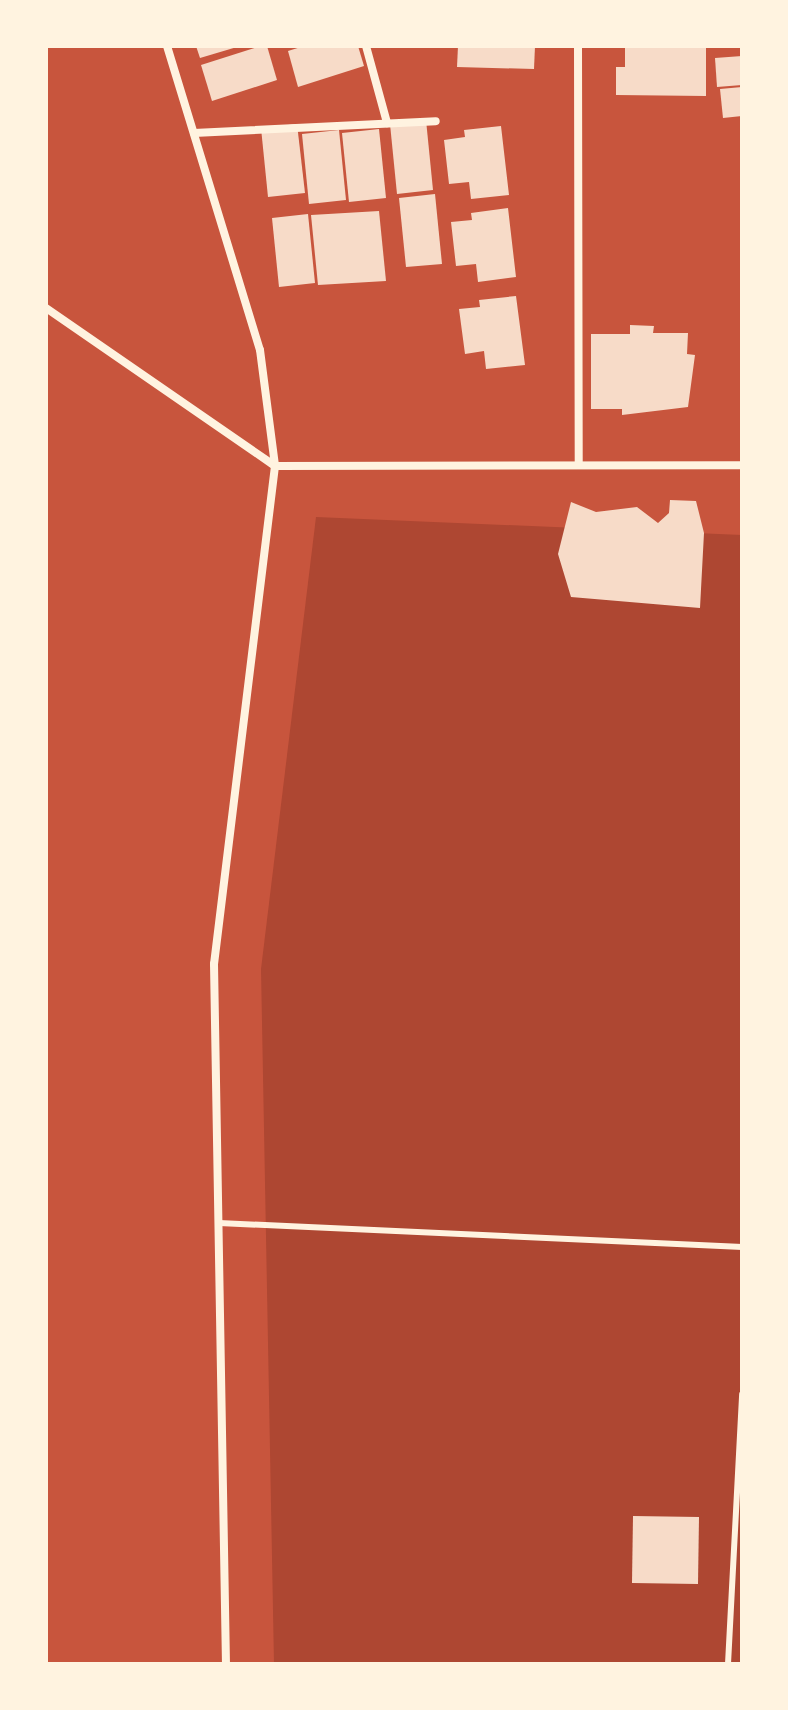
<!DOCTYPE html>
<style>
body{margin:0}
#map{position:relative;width:788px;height:1710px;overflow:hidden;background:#c8553d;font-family:Helvetica,sans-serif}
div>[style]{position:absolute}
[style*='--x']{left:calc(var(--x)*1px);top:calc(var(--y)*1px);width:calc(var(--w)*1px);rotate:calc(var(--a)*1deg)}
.green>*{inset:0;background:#ae4732}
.building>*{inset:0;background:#f7dbc8}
.service>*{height:6px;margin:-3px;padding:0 3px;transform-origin:3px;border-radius:3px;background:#fff3e0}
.minor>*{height:8px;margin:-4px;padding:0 4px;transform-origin:4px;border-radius:4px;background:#fff3e0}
span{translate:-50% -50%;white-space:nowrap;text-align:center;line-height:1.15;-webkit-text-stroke:6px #fff3e0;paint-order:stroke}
.frame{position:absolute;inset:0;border:48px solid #fff3e0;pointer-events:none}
</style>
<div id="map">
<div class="green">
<div style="clip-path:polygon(316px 517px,742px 535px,742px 1664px,274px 1664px,261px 969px)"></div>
</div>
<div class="building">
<div style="clip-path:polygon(196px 46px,237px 46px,237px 47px,200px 58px)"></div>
<div style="clip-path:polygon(261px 46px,267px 46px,277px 80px,212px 101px,201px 65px)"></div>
<div style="clip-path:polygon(304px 46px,358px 46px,364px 66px,298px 87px,288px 51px)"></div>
<div style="clip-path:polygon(458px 46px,535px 46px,534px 69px,457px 67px)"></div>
<div style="clip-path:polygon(625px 46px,706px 46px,706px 96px,616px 95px,616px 67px,625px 67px)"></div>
<div style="clip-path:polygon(742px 56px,742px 85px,717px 87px,715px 58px)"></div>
<div style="clip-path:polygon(742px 87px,742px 116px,723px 118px,720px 89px)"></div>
<div style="clip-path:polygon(426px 120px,433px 190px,397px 194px,390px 124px)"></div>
<div style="clip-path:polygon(297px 124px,305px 193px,268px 197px,261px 128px)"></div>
<div style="clip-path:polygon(501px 126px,509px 195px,471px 199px,469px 182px,449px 184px,444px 140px,465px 137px,464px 130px)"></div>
<div style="clip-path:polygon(379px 129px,386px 198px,349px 202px,342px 133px)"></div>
<div style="clip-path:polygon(339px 130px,346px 200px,309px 204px,302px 134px)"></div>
<div style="clip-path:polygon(435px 194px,442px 264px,406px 267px,399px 198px)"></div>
<div style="clip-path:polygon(508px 208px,516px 277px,478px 282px,476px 264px,456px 266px,451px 222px,472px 220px,471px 213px)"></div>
<div style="clip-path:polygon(379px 211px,386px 281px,318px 285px,311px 215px)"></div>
<div style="clip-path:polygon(308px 214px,315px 283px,279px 287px,272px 218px)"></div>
<div style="clip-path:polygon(516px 296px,525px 365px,486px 369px,484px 351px,465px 354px,459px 309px,480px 307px,479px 300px)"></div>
<div style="clip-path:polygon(630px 325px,654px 326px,653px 333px,688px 333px,687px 354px,695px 355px,688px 407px,622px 415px,622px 409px,591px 409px,591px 334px,630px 334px)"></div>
<div style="clip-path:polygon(670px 500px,696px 501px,704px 533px,700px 608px,571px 597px,558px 554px,571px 502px,596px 512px,637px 507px,658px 523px,669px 513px)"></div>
<div style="clip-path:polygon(633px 1516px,699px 1517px,698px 1584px,632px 1583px)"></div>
</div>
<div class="service">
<div style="--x:219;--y:1223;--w:524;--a:2.63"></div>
<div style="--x:728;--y:1664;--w:270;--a:-87"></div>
</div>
<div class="minor">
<div style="--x:167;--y:46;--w:318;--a:73"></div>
<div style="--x:260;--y:350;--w:117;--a:82.6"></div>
<div style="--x:275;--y:466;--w:502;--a:96.98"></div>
<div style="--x:214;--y:964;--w:700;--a:89.02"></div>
<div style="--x:366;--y:46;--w:80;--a:74.7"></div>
<div style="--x:578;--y:46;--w:419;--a:89.9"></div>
<div style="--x:194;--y:133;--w:242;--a:-2.8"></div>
<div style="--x:46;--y:308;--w:278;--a:34.6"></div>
<div style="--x:275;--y:466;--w:467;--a:-0.1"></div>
</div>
<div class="frame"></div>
</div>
